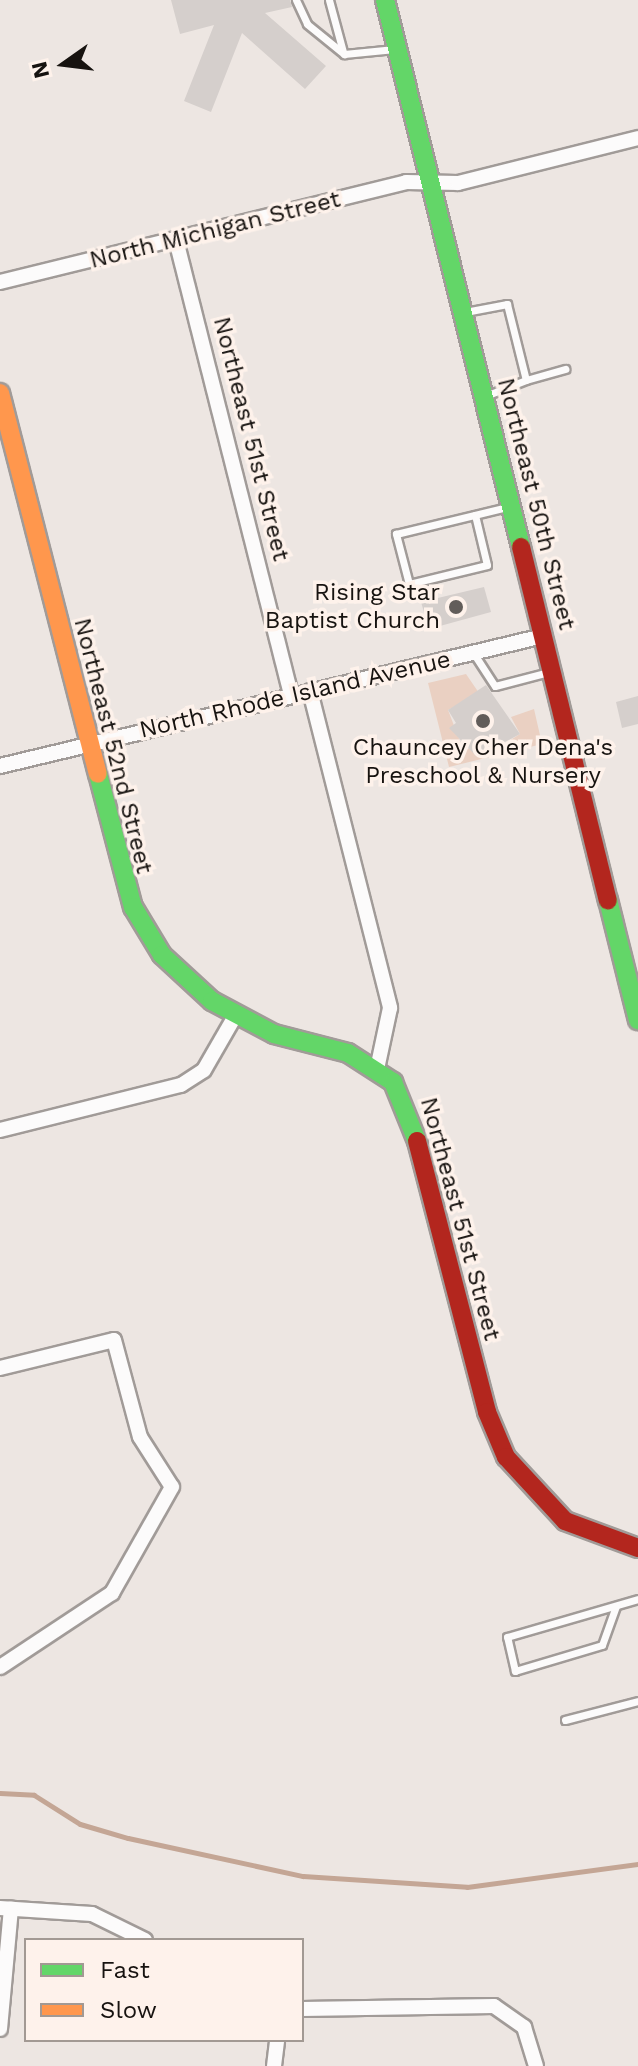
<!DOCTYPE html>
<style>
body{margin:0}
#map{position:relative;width:638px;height:2066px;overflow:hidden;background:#ede6e2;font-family:"Work Sans",sans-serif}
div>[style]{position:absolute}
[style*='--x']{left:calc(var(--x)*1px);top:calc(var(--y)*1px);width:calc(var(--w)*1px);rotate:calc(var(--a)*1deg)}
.green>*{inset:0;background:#ead0c2}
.stream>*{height:5px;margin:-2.5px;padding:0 2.5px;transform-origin:2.5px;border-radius:2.5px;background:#c4a695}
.building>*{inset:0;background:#d5cfcc}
.roads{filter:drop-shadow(2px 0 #a19b98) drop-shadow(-2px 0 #a19b98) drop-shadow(0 2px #a19b98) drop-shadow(0 -2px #a19b98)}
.lane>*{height:7px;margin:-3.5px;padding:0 3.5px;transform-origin:3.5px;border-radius:3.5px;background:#fcfbfb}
.street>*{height:14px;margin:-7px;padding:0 7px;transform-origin:7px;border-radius:7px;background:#fcfbfb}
.fast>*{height:18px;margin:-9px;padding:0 9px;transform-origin:9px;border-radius:9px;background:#63d668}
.slow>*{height:18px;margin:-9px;padding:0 9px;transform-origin:9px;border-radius:9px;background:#ff974d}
.jam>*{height:18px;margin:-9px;padding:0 9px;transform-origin:9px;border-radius:9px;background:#b3261e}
.dots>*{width:22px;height:22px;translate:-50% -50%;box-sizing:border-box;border:4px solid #fef2eb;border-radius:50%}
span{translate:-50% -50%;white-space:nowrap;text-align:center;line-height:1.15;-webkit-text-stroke:7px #fef2eb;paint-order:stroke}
.street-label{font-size:24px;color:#171310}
.poi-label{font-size:24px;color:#171310}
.right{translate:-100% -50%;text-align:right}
.legend{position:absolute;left:24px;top:1938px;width:280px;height:104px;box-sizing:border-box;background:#fef2eb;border:2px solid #a29993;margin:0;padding:10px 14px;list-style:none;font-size:24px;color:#171310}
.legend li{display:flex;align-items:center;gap:16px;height:40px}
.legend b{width:40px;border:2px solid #a29993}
.north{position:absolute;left:24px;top:24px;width:80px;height:80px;-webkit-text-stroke:6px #fef2eb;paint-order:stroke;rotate:256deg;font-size:22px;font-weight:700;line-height:32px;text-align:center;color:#171310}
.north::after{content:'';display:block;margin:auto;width:28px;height:36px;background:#171310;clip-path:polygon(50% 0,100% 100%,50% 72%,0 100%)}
</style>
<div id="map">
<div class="green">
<div style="clip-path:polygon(466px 674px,479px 693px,448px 710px,463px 749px,501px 746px,520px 734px,511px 717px,534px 709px,542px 744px,449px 767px,428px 683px)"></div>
</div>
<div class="stream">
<div style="--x:0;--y:1793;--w:34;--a:3"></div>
<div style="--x:34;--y:1795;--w:54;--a:32.2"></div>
<div style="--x:80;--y:1824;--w:50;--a:16.3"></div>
<div style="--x:128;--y:1838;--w:179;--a:12.3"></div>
<div style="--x:303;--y:1876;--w:164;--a:3.8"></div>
<div style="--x:467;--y:1887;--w:173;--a:-7.7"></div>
</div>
<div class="building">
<div style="clip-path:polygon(171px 0,290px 0,292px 7px,265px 13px,326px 66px,305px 89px,242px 33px,211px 112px,184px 101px,214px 25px,180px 34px)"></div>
<div style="clip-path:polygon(484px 587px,491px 612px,429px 629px,421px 602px)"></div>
<div style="clip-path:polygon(486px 685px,520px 734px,477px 757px,449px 728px,456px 723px,448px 710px)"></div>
<div style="clip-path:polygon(638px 696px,638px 724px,622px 728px,616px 702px)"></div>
</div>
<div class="roads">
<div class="lane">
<div style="--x:296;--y:0;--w:26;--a:65"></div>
<div style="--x:307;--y:24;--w:48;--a:39"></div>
<div style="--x:344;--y:54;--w:51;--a:-5.6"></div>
<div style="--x:329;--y:0;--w:54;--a:74.9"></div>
<div style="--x:465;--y:312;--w:43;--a:-10.8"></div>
<div style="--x:507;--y:304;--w:78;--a:76"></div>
<div style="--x:526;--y:380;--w:41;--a:158.5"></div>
<div style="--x:526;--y:380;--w:41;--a:-15.8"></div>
<div style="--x:475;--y:515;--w:51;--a:76.5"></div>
<div style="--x:487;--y:565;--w:80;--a:166.3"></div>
<div style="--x:409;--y:584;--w:52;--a:-104.6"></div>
<div style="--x:396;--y:534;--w:115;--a:-13.6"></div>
<div style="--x:474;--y:654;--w:38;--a:57"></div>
<div style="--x:495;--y:686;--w:56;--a:-14.5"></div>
<div style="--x:616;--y:1606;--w:41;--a:109.7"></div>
<div style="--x:602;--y:1645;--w:91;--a:163.4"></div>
<div style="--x:515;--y:1671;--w:35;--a:-103"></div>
<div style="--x:507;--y:1637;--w:136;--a:-16.2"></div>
<div style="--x:565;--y:1720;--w:75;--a:-14.6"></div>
</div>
<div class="street">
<div style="--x:176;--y:240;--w:470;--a:75.8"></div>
<div style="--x:0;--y:282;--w:418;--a:-13.8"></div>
<div style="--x:406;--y:182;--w:52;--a:1.1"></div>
<div style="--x:458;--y:183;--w:186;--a:-14"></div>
<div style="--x:310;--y:691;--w:327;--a:75.8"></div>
<div style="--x:390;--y:1008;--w:62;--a:102"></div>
<div style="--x:0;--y:766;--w:558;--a:-13.46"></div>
<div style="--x:0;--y:1130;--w:187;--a:-14"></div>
<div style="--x:181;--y:1085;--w:27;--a:-33"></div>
<div style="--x:204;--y:1070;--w:62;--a:-60.1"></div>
<div style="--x:0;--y:1368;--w:117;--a:-13.8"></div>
<div style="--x:114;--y:1340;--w:100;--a:75"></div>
<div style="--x:140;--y:1437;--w:59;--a:57.4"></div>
<div style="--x:172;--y:1487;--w:122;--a:119.5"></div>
<div style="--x:112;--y:1593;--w:134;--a:146.5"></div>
<div style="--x:0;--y:1908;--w:92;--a:3.7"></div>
<div style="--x:92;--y:1914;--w:59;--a:26.1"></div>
<div style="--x:302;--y:2009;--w:192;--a:-0.9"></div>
<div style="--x:494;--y:2006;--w:37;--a:35"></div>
<div style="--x:524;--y:2027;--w:41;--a:72.9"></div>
<div style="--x:0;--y:2029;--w:121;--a:-84.8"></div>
<div style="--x:274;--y:2066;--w:26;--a:-83"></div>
</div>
<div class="fast">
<div style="--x:385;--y:0;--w:564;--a:76.04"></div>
<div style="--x:98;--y:774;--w:138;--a:75.3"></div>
<div style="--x:133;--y:907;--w:56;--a:58.9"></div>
<div style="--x:162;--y:955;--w:68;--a:42.6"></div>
<div style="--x:212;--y:1001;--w:70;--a:28"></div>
<div style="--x:274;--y:1034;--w:76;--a:14.4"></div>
<div style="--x:348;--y:1053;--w:54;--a:32.8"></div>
<div style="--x:393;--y:1082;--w:64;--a:67.9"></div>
<div style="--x:608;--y:900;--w:124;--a:76"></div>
</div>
<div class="slow">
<div style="--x:0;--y:393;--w:393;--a:75.6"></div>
</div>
<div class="jam">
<div style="--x:521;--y:547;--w:364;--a:76.2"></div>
<div style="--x:417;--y:1141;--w:280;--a:75.5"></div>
<div style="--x:487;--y:1412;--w:49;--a:67.1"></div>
<div style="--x:506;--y:1457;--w:87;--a:47.3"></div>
<div style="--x:565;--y:1521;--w:78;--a:20.3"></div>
</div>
</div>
<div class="dots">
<div style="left:456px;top:607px;background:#625d5a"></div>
<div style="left:483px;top:721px;background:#625d5a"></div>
</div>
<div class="street-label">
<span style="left:215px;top:230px;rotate:-14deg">North Michigan Street</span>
<span style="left:251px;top:439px;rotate:76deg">Northeast 51st Street</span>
<span style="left:536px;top:504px;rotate:76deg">Northeast 50th Street</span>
<span style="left:295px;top:695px;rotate:-13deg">North Rhode Island Avenue</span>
<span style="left:113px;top:746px;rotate:76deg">Northeast 52nd Street</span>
<span style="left:460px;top:1219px;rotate:75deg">Northeast 51st Street</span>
</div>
<div class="poi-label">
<span class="right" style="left:440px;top:607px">Rising Star<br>Baptist Church</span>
<span style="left:483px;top:762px">Chauncey Cher Dena's<br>Preschool &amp; Nursery</span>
</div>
<ul class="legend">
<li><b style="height:10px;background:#63d668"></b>Fast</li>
<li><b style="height:10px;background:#ff974d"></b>Slow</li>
</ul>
<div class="north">N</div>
</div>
